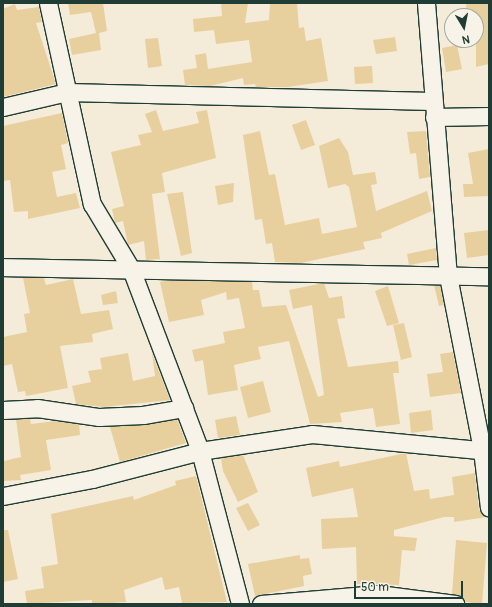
<!DOCTYPE html>
<style>
body{margin:0}
#map{position:relative;width:492px;height:607px;overflow:hidden;background:#f4ecd9;font-family:Pangolin,sans-serif}
div>[style]{position:absolute}
[style*='--x']{left:calc(var(--x)*1px);top:calc(var(--y)*1px);width:calc(var(--w)*1px);rotate:calc(var(--a)*1deg)}
.building>*{inset:0;background:#e8cf9e}
.roads{filter:drop-shadow(1px 0 #1f3d34) drop-shadow(-1px 0 #1f3d34) drop-shadow(0 1px #1f3d34) drop-shadow(0 -1px #1f3d34)}
.street>*{height:17px;margin:-8.5px;padding:0 8.5px;transform-origin:8.5px;border-radius:8.5px;background:#f7f3e8}
span{translate:-50% -50%;white-space:nowrap;text-align:center;line-height:1.15;-webkit-text-stroke:4px #f7f3e8;paint-order:stroke}
.frame{position:absolute;inset:0;border:4px solid #1f3d34;pointer-events:none}
.north{position:absolute;left:444px;top:8px;width:40px;height:40px;box-sizing:border-box;background:#f7f3e8;border:1px solid #a1aaa0;border-radius:50%;rotate:170deg;font-size:11px;font-weight:700;line-height:16px;text-align:center;color:#1f3d34}
.north::after{content:'';display:block;margin:auto;width:14px;height:18px;background:#1f3d34;clip-path:polygon(50% 0,100% 100%,50% 72%,0 100%)}
.scale{position:absolute;left:354px;top:581px;width:109px;height:18px;box-sizing:border-box;border:2px solid #1f3d34;border-top:0;padding-left:5px;font-size:12px;line-height:14px;white-space:nowrap;color:#1f3d34;-webkit-text-stroke:3px #f7f3e8;paint-order:stroke}
</style>
<div id="map">
<div class="building">
<div style="clip-path:polygon(68px 3px,103px 3px,107px 31px,99px 33px,101px 50px,72px 55px,69px 39px,96px 33px,91px 12px,70px 15px)"></div>
<div style="clip-path:polygon(221px 3px,248px 3px,245px 23px,269px 20px,270px 3px,297px 3px,299px 28px,304px 27px,306px 41px,321px 38px,328px 81px,288px 87px,256px 87px,255px 84px,244px 85px,243px 78px,210px 86px,185px 85px,183px 70px,197px 68px,195px 55px,206px 53px,208px 69px,252px 62px,249px 40px,216px 44px,214px 30px,194px 32px,193px 19px,222px 16px)"></div>
<div style="clip-path:polygon(466px 3px,489px 3px,489px 64px,476px 67px,476px 16px,467px 16px)"></div>
<div style="clip-path:polygon(15px 4px,17px 10px,39px 7px,42px 22px,36px 23px,56px 84px,3px 97px,3px 9px)"></div>
<div style="clip-path:polygon(395px 37px,397px 51px,376px 54px,373px 40px)"></div>
<div style="clip-path:polygon(158px 38px,162px 66px,148px 68px,145px 39px)"></div>
<div style="clip-path:polygon(457px 45px,462px 69px,446px 72px,442px 48px)"></div>
<div style="clip-path:polygon(372px 66px,373px 83px,355px 84px,354px 67px)"></div>
<div style="clip-path:polygon(156px 110px,163px 131px,199px 123px,196px 112px,207px 110px,216px 158px,162px 173px,165px 192px,152px 194px,160px 259px,146px 260px,144px 241px,128px 245px,123px 221px,115px 223px,112px 209px,124px 206px,111px 152px,141px 145px,138px 135px,152px 132px,145px 114px)"></div>
<div style="clip-path:polygon(62px 113px,68px 143px,61px 145px,66px 169px,52px 172px,57px 197px,76px 193px,80px 208px,28px 219px,28px 211px,14px 212px,10px 180px,3px 181px,3px 126px)"></div>
<div style="clip-path:polygon(306px 120px,315px 145px,301px 150px,292px 125px)"></div>
<div style="clip-path:polygon(260px 131px,269px 175px,275px 174px,285px 225px,319px 218px,322px 234px,357px 227px,349px 187px,345px 184px,328px 188px,319px 146px,339px 138px,348px 152px,353px 175px,375px 172px,377px 184px,371px 185px,376px 211px,427px 191px,432px 211px,381px 233px,382px 238px,363px 242px,365px 249px,301px 263px,275px 262px,272px 243px,266px 244px,262px 219px,255px 220px,243px 135px)"></div>
<div style="clip-path:polygon(426px 131px,430px 177px,419px 179px,416px 153px,410px 154px,407px 132px)"></div>
<div style="clip-path:polygon(489px 149px,489px 196px,464px 197px,463px 184px,473px 184px,468px 153px)"></div>
<div style="clip-path:polygon(234px 183px,233px 202px,218px 205px,215px 186px)"></div>
<div style="clip-path:polygon(183px 192px,192px 253px,181px 256px,167px 194px)"></div>
<div style="clip-path:polygon(489px 230px,489px 255px,467px 258px,464px 233px)"></div>
<div style="clip-path:polygon(436px 248px,437px 260px,409px 265px,407px 254px)"></div>
<div style="clip-path:polygon(23px 278px,44px 278px,46px 285px,73px 279px,81px 314px,109px 310px,113px 329px,92px 334px,93px 342px,60px 346px,68px 388px,26px 396px,25px 391px,18px 392px,12px 364px,3px 366px,3px 337px,27px 332px,24px 314px,30px 313px)"></div>
<div style="clip-path:polygon(170px 280px,252px 282px,253px 290px,259px 290px,262px 307px,286px 305px,318px 397px,324px 395px,312px 305px,293px 309px,289px 290px,324px 283px,329px 298px,342px 296px,345px 318px,337px 319px,348px 367px,398px 361px,399px 373px,393px 373px,400px 424px,376px 427px,373px 408px,340px 413px,342px 422px,310px 424px,289px 341px,258px 347px,261px 359px,234px 365px,238px 390px,208px 395px,203px 360px,195px 362px,192px 350px,225px 343px,223px 332px,245px 328px,239px 298px,227px 300px,226px 292px,201px 300px,204px 315px,169px 322px,160px 282px)"></div>
<div style="clip-path:polygon(434px 285px,440px 285px,444px 305px,439px 306px)"></div>
<div style="clip-path:polygon(388px 286px,399px 323px,387px 326px,375px 291px)"></div>
<div style="clip-path:polygon(116px 291px,118px 303px,103px 305px,101px 295px)"></div>
<div style="clip-path:polygon(404px 323px,412px 357px,401px 360px,393px 325px)"></div>
<div style="clip-path:polygon(453px 352px,461px 393px,430px 397px,427px 374px,443px 372px,440px 354px)"></div>
<div style="clip-path:polygon(128px 353px,133px 381px,155px 376px,152px 353px,170px 400px,104px 407px,76px 404px,72px 386px,91px 382px,88px 371px,102px 369px,100px 358px)"></div>
<div style="clip-path:polygon(263px 381px,271px 412px,248px 418px,240px 387px)"></div>
<div style="clip-path:polygon(431px 410px,433px 430px,411px 433px,409px 413px)"></div>
<div style="clip-path:polygon(236px 416px,240px 435px,218px 438px,215px 420px)"></div>
<div style="clip-path:polygon(30px 418px,31px 424px,55px 421px,79px 424px,80px 435px,46px 440px,51px 470px,20px 475px,21px 480px,3px 481px,4px 461px,21px 457px,16px 419px)"></div>
<div style="clip-path:polygon(177px 419px,186px 443px,120px 462px,110px 427px)"></div>
<div style="clip-path:polygon(406px 453px,414px 491px,429px 489px,430px 499px,454px 495px,452px 477px,475px 473px,479px 510px,487px 517px,454px 522px,454px 517px,444px 517px,394px 530px,394px 536px,417px 538px,415px 551px,402px 550px,399px 585px,357px 584px,356px 547px,322px 549px,321px 519px,358px 517px,353px 488px,312px 497px,306px 468px,339px 461px,340px 467px)"></div>
<div style="clip-path:polygon(243px 455px,258px 492px,238px 502px,223px 471px,221px 458px)"></div>
<div style="clip-path:polygon(196px 476px,227px 602px,182px 603px,179px 587px,165px 590px,162px 577px,124px 590px,126px 602px,92px 604px,92px 600px,27px 604px,25px 591px,44px 588px,41px 567px,58px 564px,51px 514px,133px 496px,134px 500px,176px 485px,175px 481px)"></div>
<div style="clip-path:polygon(248px 503px,260px 525px,248px 531px,236px 508px)"></div>
<div style="clip-path:polygon(3px 530px,8px 530px,18px 579px,3px 582px)"></div>
<div style="clip-path:polygon(456px 540px,487px 543px,482px 604px,465px 602px,461px 596px,452px 594px)"></div>
<div style="clip-path:polygon(300px 555px,300px 559px,309px 558px,312px 574px,303px 576px,304px 586px,255px 596px,248px 564px)"></div>
</div>
<div class="roads">
<div class="street">
<div style="--x:48;--y:3;--w:206;--a:77.7"></div>
<div style="--x:92;--y:204;--w:76;--a:59"></div>
<div style="--x:131;--y:269;--w:195;--a:69.2"></div>
<div style="--x:200;--y:451;--w:158;--a:75.3"></div>
<div style="--x:426;--y:3;--w:274;--a:85.4"></div>
<div style="--x:448;--y:276;--w:177;--a:78.9"></div>
<div style="--x:482;--y:450;--w:58;--a:83.1"></div>
<div style="--x:3;--y:107;--w:66;--a:-13.2"></div>
<div style="--x:67;--y:92;--w:365;--a:1.4"></div>
<div style="--x:434;--y:117;--w:55;--a:-1"></div>
<div style="--x:3;--y:267;--w:486;--a:1.1"></div>
<div style="--x:3;--y:410;--w:34;--a:-3"></div>
<div style="--x:37;--y:408;--w:63;--a:8.3"></div>
<div style="--x:99;--y:417;--w:44;--a:-2.6"></div>
<div style="--x:143;--y:415;--w:42;--a:-9.7"></div>
<div style="--x:3;--y:496;--w:91;--a:-10.8"></div>
<div style="--x:92;--y:479;--w:112;--a:-14.5"></div>
<div style="--x:200;--y:451;--w:113;--a:-8.6"></div>
<div style="--x:312;--y:434;--w:178;--a:5.5"></div>
<div style="--x:261;--y:604;--w:117;--a:-4.9"></div>
<div style="--x:378;--y:594;--w:78;--a:7.4"></div>
</div>
</div>
<div class="frame"></div>
<div class="north">N</div>
<div class="scale">50 m</div>
</div>
